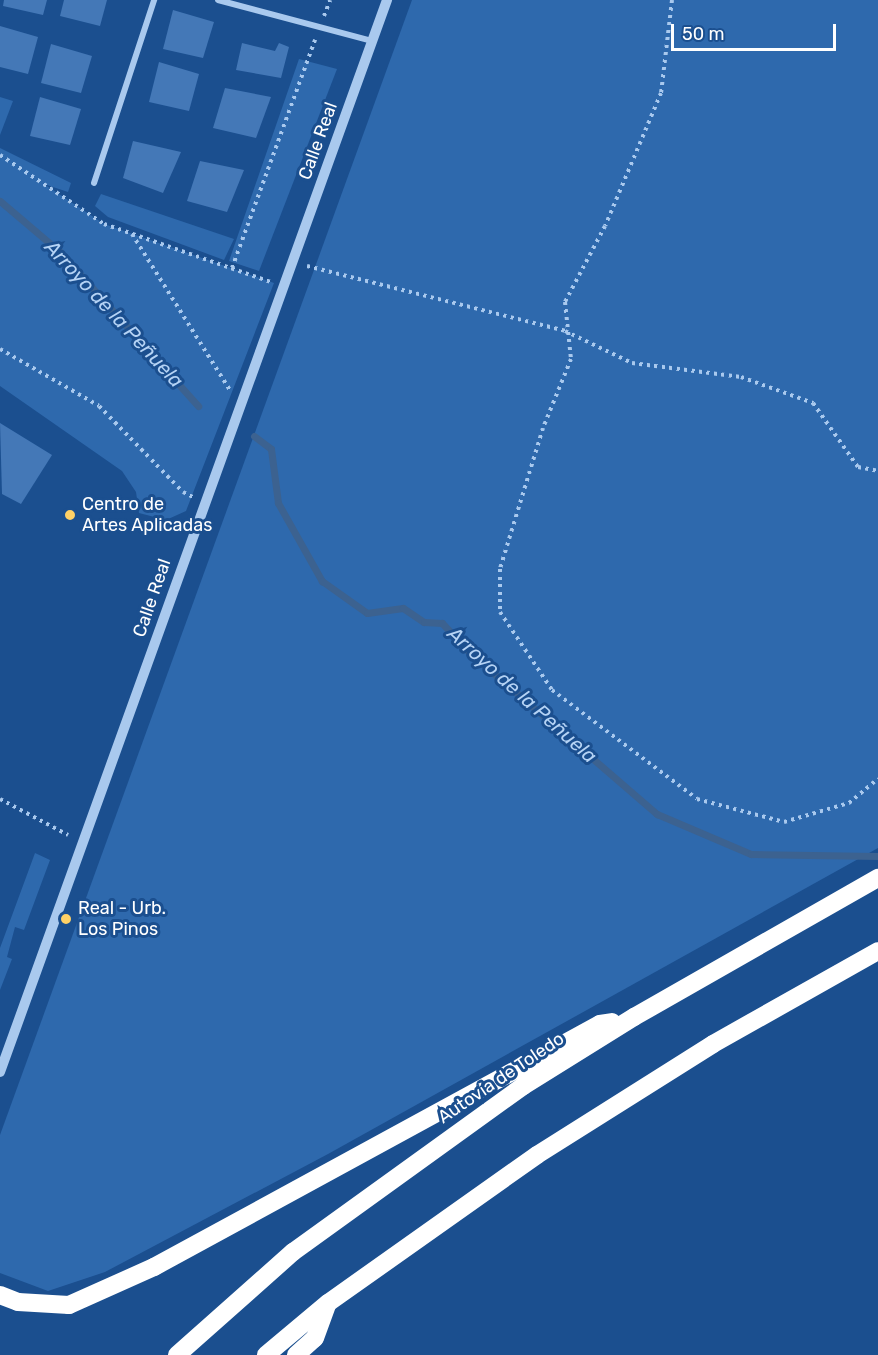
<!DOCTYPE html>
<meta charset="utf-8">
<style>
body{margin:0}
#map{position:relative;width:878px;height:1355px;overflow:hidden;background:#1b4f8f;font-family:Rubik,sans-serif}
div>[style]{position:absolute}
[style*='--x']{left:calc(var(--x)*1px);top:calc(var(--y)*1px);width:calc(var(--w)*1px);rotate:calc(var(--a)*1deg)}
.green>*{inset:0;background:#2e69ad}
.stream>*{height:7px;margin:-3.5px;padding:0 3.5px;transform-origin:3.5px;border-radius:3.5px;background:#3c6290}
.building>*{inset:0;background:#4478b7}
.path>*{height:4px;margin-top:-2px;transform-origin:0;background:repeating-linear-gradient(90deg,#a9c9ee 0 3px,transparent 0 7.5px)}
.minor>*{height:6px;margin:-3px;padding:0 3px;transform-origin:3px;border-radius:3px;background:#a9c9ee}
.tertiary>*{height:10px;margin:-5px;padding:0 5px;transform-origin:5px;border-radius:5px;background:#a9c9ee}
.motorway>*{height:18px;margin:-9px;padding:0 9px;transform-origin:9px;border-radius:9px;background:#fff}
.dots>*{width:16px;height:16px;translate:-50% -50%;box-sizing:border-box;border:3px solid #1b4f8f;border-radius:50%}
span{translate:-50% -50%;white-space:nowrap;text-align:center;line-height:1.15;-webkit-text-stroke:6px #1b4f8f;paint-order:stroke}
.street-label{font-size:18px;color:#fff}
.poi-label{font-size:18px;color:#fff}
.left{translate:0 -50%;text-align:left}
.water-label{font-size:20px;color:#b5d3f5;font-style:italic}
.scale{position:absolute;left:671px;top:24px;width:165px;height:27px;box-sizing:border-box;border:3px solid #fff;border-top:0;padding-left:8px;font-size:18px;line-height:21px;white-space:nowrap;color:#fff;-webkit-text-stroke:4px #1b4f8f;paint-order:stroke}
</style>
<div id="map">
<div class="green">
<div style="clip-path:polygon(412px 0,878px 0,878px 848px,328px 1154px,105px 1272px,48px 1291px,0 1273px,0 1135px)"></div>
<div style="clip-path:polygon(299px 59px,337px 69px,259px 271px,229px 261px)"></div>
<div style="clip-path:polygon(0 97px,13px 101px,0 135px)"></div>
<div style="clip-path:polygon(0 148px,71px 183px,68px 192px,44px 184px,104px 224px,274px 283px,186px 511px,166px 520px,139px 513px,136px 492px,122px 471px,0 386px)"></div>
<div style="clip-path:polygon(101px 194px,234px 239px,224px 260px,108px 217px,95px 206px)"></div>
<div style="clip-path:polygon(35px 853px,50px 860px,24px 930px,15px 927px,7px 957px,12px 959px,0 990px,0 948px)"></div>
</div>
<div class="stream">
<div style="--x:0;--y:201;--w:79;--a:40.4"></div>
<div style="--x:60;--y:252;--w:207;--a:48.1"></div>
<div style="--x:254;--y:436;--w:21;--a:37"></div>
<div style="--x:271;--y:449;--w:54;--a:82.6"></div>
<div style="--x:278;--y:503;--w:90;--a:60.6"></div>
<div style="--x:322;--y:581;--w:55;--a:35.4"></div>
<div style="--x:367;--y:613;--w:36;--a:-8"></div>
<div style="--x:403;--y:608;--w:25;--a:34"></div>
<div style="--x:424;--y:622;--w:18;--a:3"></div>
<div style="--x:442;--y:623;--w:38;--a:47"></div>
<div style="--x:468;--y:651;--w:250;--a:40.8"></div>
<div style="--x:657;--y:814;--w:102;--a:23.1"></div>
<div style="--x:751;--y:854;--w:127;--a:0.9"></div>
</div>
<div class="building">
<div style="clip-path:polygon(4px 0,47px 0,43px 15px,3px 6px)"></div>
<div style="clip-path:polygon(64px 0,107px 0,100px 26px,60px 16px)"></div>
<div style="clip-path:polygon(173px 10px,214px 22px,203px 58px,163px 49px)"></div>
<div style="clip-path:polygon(0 26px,38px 37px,28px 74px,0 67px)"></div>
<div style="clip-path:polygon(242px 43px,275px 51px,279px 43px,289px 47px,281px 78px,236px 70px)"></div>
<div style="clip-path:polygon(51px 44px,92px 56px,81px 93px,41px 83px)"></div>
<div style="clip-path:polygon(159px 62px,199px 74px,189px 111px,149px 102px)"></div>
<div style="clip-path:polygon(225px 88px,271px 97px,256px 138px,213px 128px)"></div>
<div style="clip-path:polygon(40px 97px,81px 109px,70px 145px,30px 136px)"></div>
<div style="clip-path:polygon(133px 141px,181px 152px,163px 193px,123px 178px)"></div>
<div style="clip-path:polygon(200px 161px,244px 170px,227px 212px,187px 201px)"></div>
<div style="clip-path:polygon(0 423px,52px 455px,21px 504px,2px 494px)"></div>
</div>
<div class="path">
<div style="--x:672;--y:0;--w:94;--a:96.7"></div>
<div style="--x:661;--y:93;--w:144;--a:112.8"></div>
<div style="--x:605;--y:226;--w:86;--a:117.8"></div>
<div style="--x:565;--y:302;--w:57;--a:84"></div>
<div style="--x:571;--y:359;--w:74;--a:112.1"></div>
<div style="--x:543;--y:428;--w:147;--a:107"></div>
<div style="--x:500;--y:569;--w:43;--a:90"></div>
<div style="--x:500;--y:612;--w:94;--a:56.3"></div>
<div style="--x:552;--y:690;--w:181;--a:36.9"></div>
<div style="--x:697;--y:799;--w:90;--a:14.8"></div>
<div style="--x:784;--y:822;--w:68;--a:-16.3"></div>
<div style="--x:849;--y:803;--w:38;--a:-40"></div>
<div style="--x:324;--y:16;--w:17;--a:-69"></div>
<div style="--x:0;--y:155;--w:125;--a:33.6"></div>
<div style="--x:104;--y:224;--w:177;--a:19.2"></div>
<div style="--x:132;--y:234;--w:184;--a:57.9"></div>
<div style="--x:307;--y:266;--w:266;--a:14.1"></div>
<div style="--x:565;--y:331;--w:74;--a:25.5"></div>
<div style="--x:632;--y:363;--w:110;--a:7.3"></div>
<div style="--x:741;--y:377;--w:77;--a:19.9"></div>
<div style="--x:813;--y:403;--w:78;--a:54.9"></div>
<div style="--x:858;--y:467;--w:20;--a:11"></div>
<div style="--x:232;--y:268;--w:243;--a:-70"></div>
<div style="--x:0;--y:349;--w:114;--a:29.9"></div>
<div style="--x:99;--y:406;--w:120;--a:45.7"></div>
<div style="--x:183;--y:492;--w:11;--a:27"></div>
<div style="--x:0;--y:799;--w:77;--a:27.9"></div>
</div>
<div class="minor">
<div style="--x:218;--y:0;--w:159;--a:14.9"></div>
<div style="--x:94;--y:183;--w:193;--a:-71.8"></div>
</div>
<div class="tertiary">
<div style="--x:0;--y:1072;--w:1140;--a:-70.15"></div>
</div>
<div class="motorway">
<div style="--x:0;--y:1295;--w:19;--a:21"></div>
<div style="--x:18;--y:1302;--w:51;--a:3.4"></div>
<div style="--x:69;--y:1305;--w:93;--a:-24.1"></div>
<div style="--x:154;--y:1267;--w:508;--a:-28.58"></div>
<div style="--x:600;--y:1024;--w:12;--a:-9"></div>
<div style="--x:177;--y:1355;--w:155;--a:-41.6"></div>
<div style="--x:293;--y:1252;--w:284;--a:-35.8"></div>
<div style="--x:523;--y:1086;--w:131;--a:-31.9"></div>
<div style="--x:634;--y:1017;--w:281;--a:-29.7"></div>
<div style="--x:266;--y:1355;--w:81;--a:-40"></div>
<div style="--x:328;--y:1303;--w:256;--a:-35.3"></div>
<div style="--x:537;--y:1155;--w:208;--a:-32.2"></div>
<div style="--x:713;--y:1044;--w:189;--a:-29.4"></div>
<div style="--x:296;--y:1355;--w:25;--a:-42"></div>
<div style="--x:315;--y:1338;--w:35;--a:-70"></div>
</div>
<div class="dots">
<div style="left:70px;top:515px;background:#ffd166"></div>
<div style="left:66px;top:919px;background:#ffd166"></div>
</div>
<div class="street-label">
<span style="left:318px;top:141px;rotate:-70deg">Calle Real</span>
<span style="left:152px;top:598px;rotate:-71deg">Calle Real</span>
<span style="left:501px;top:1078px;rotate:-34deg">Autovía de Toledo</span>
</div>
<div class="poi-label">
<span class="left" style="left:82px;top:515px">Centro de<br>Artes Aplicadas</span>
<span class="left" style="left:78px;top:919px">Real - Urb.<br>Los Pinos</span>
</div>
<div class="water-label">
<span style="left:114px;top:314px;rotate:47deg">Arroyo de la Peñuela</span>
<span style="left:522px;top:695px;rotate:42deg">Arroyo de la Peñuela</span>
</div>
<div class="scale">50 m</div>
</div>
